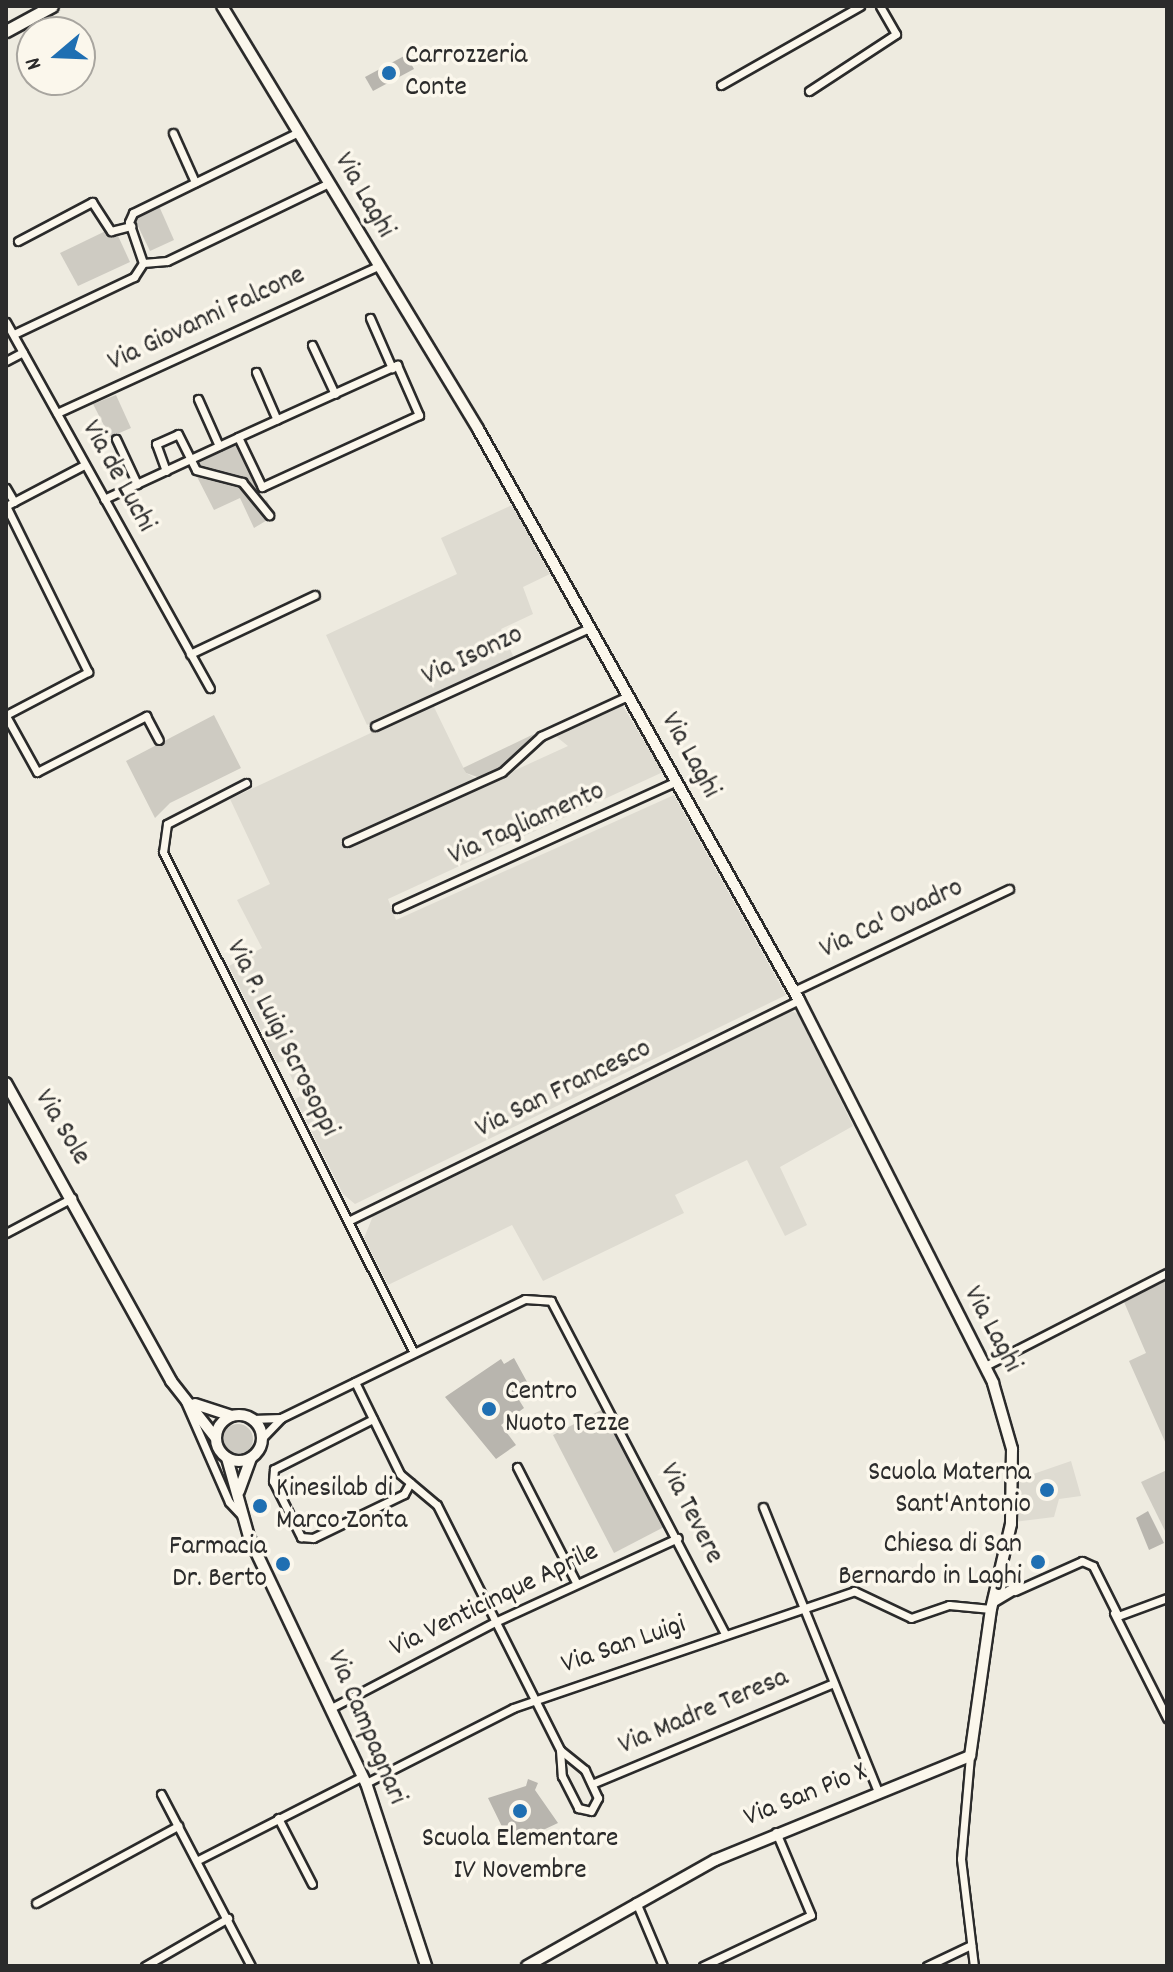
<!DOCTYPE html>
<style>
body{margin:0}
#map{position:relative;width:1173px;height:1972px;overflow:hidden;background:#eeebe0;font-family:Dekko,sans-serif}
div>[style]{position:absolute}
[style*='--x']{left:calc(var(--x)*1px);top:calc(var(--y)*1px);width:calc(var(--w)*1px);rotate:calc(var(--a)*1deg)}
.built>*{inset:0;background:#dedbd1}
.green>*{inset:0;background:#cecbc2}
.round{border-radius:50%}
.building>*{inset:0;background:#b8b5ae}
.roads{filter:drop-shadow(2px 0 #2b2b2b) drop-shadow(-2px 0 #2b2b2b) drop-shadow(0 2px #2b2b2b) drop-shadow(0 -2px #2b2b2b)}
.street>*{height:7px;margin:-3.5px;padding:0 3.5px;transform-origin:3.5px;border-radius:3.5px;background:#fbf7ec}
.secondary>*{height:10px;margin:-5px;padding:0 5px;transform-origin:5px;border-radius:5px;background:#fbf7ec}
.secondary>.ring{margin:-5px;padding:0;box-sizing:content-box;background:none;border:10px solid #fbf7ec;border-radius:50%}
.primary>*{height:11px;margin:-5.5px;padding:0 5.5px;transform-origin:5.5px;border-radius:5.5px;background:#fbf7ec}
.dots>*{width:22px;height:22px;translate:-50% -50%;box-sizing:border-box;border:4px solid #fbf7ec;border-radius:50%}
span{translate:-50% -50%;white-space:nowrap;text-align:center;line-height:1.15;-webkit-text-stroke:7px #fbf7ec;paint-order:stroke}
.poi-label{font-size:28px;color:#2b2b2b}
.left{translate:0 -50%;text-align:left}
.right{translate:-100% -50%;text-align:right}
.street-label{font-size:28px;color:#2b2b2b}
.frame{position:absolute;inset:0;border:8px solid #2b2b2b;pointer-events:none}
.north{position:absolute;left:16px;top:16px;width:80px;height:80px;box-sizing:border-box;background:#fbf7ec;border:2px solid #a8a59f;border-radius:50%;rotate:251deg;font-size:22px;font-weight:700;line-height:32px;text-align:center;color:#2b2b2b}
.north::after{content:'';display:block;margin:auto;width:28px;height:36px;background:#1f6fb2;clip-path:polygon(50% 0,100% 100%,50% 72%,0 100%)}
</style>
<div id="map">
<div class="built">
<div style="clip-path:polygon(512px 505px,550px 574px,523px 587px,533px 614px,501px 629px,514px 658px,367px 725px,326px 635px,457px 574px,441px 538px)"></div>
<div style="clip-path:polygon(439px 701px,434px 707px,466px 773px,475px 778px,346px 840px,349px 846px,568px 746px,553px 734px,621px 703px,663px 772px,388px 899px,396px 920px,674px 795px,786px 995px,355px 1204px,343px 1194px,295px 1099px,301px 1096px,283px 1061px,277px 1063px,229px 966px,262px 948px,237px 900px,270px 884px,230px 799px)"></div>
<div style="clip-path:polygon(791px 1011px,799px 1014px,853px 1126px,780px 1167px,807px 1225px,785px 1236px,747px 1160px,675px 1195px,684px 1213px,543px 1281px,512px 1225px,388px 1285px,364px 1238px,373px 1216px)"></div>
<div style="clip-path:polygon(1071px 1461px,1081px 1496px,1059px 1499px,1054px 1517px,1015px 1522px,1016px 1480px)"></div>
</div>
<div class="green">
<div style="clip-path:polygon(159px 206px,174px 240px,150px 251px,134px 218px)"></div>
<div style="clip-path:polygon(114px 227px,130px 262px,78px 286px,60px 253px)"></div>
<div style="clip-path:polygon(116px 395px,131px 428px,110px 437px,93px 404px)"></div>
<div style="clip-path:polygon(241px 442px,262px 502px,267px 500px,274px 516px,254px 528px,240px 498px,214px 510px,191px 465px)"></div>
<div style="clip-path:polygon(214px 715px,241px 768px,170px 803px,155px 818px,126px 761px)"></div>
<div style="clip-path:polygon(534px 734px,508px 763px,480px 778px,466px 773px,463px 768px)"></div>
<div style="clip-path:polygon(1167px 1280px,1167px 1444px,1166px 1444px,1129px 1361px,1146px 1353px,1124px 1302px)"></div>
<div style="clip-path:polygon(603px 1409px,664px 1527px,614px 1553px,553px 1435px)"></div>
<div class="round" style="left:223px;top:1424px;width:30px;height:30px"></div>
<div style="clip-path:polygon(1167px 1470px,1167px 1535px,1141px 1482px)"></div>
</div>
<div class="building">
<div style="clip-path:polygon(406px 55px,414px 69px,373px 91px,365px 77px)"></div>
<div style="clip-path:polygon(514px 1358px,532px 1391px,519px 1400px,524px 1408px,501px 1425px,516px 1445px,496px 1459px,445px 1397px,501px 1359px,504px 1364px)"></div>
<div style="clip-path:polygon(1148px 1511px,1164px 1543px,1149px 1550px,1136px 1518px)"></div>
<div style="clip-path:polygon(528px 1779px,538px 1783px,535px 1790px,558px 1823px,511px 1845px,488px 1798px,526px 1786px)"></div>
</div>
<div class="roads">
<div class="street">
<div style="--x:721;--y:85;--w:160;--a:-29.6"></div>
<div style="--x:809;--y:91;--w:104;--a:-33.2"></div>
<div style="--x:896;--y:34;--w:32;--a:-120"></div>
<div style="--x:173;--y:133;--w:54;--a:65.8"></div>
<div style="--x:18;--y:241;--w:84;--a:-27.8"></div>
<div style="--x:92;--y:202;--w:35;--a:57"></div>
<div style="--x:111;--y:231;--w:21;--a:-14"></div>
<div style="--x:143;--y:263;--w:43;--a:-108.9"></div>
<div style="--x:129;--y:222;--w:10;--a:-66"></div>
<div style="--x:133;--y:213;--w:184;--a:-26.1"></div>
<div style="--x:143;--y:263;--w:24;--a:-5"></div>
<div style="--x:167;--y:261;--w:180;--a:-25.7"></div>
<div style="--x:370;--y:318;--w:55;--a:66.3"></div>
<div style="--x:6;--y:322;--w:419;--a:60.9"></div>
<div style="--x:14;--y:334;--w:133;--a:-25.4"></div>
<div style="--x:134;--y:277;--w:17;--a:-57"></div>
<div style="--x:312;--y:345;--w:54;--a:64.9"></div>
<div style="--x:6;--y:361;--w:19;--a:-28"></div>
<div style="--x:256;--y:372;--w:52;--a:66.4"></div>
<div style="--x:198;--y:399;--w:51;--a:65.9"></div>
<div style="--x:57;--y:413;--w:351;--a:-24.6"></div>
<div style="--x:116;--y:439;--w:50;--a:65"></div>
<div style="--x:166;--y:471;--w:29;--a:-110"></div>
<div style="--x:156;--y:444;--w:24;--a:-24"></div>
<div style="--x:178;--y:434;--w:40;--a:63.4"></div>
<div style="--x:196;--y:470;--w:48;--a:14.6"></div>
<div style="--x:242;--y:482;--w:43;--a:50.7"></div>
<div style="--x:6;--y:488;--w:16;--a:60"></div>
<div style="--x:104;--y:499;--w:148;--a:-24.8"></div>
<div style="--x:238;--y:437;--w:175;--a:-24.4"></div>
<div style="--x:397;--y:365;--w:55;--a:66.3"></div>
<div style="--x:419;--y:415;--w:173;--a:155.4"></div>
<div style="--x:262;--y:487;--w:55;--a:-115.6"></div>
<div style="--x:190;--y:654;--w:138;--a:-25.3"></div>
<div style="--x:6;--y:715;--w:93;--a:-27.7"></div>
<div style="--x:88;--y:672;--w:185;--a:-116.3"></div>
<div style="--x:6;--y:506;--w:88;--a:-27.7"></div>
<div style="--x:6;--y:716;--w:64;--a:61"></div>
<div style="--x:37;--y:772;--w:123;--a:-27.2"></div>
<div style="--x:146;--y:716;--w:27;--a:62"></div>
<div style="--x:375;--y:726;--w:235;--a:-24.6"></div>
<div style="--x:246;--y:783;--w:89;--a:152.6"></div>
<div style="--x:167;--y:824;--w:28;--a:98"></div>
<div style="--x:163;--y:852;--w:560;--a:63.39"></div>
<div style="--x:347;--y:842;--w:170;--a:-24.3"></div>
<div style="--x:502;--y:772;--w:53;--a:-42.7"></div>
<div style="--x:541;--y:736;--w:96;--a:-24.7"></div>
<div style="--x:397;--y:908;--w:305;--a:-24.4"></div>
<div style="--x:794;--y:991;--w:238;--a:-25.4"></div>
<div style="--x:348;--y:1221;--w:502;--a:-26.11"></div>
<div style="--x:6;--y:1233;--w:75;--a:-27.9"></div>
<div style="--x:985;--y:1366;--w:204;--a:-27.1"></div>
<div style="--x:355;--y:1382;--w:102;--a:63.9"></div>
<div style="--x:400;--y:1474;--w:48;--a:40"></div>
<div style="--x:437;--y:1505;--w:274;--a:63.3"></div>
<div style="--x:560;--y:1750;--w:26;--a:86"></div>
<div style="--x:562;--y:1776;--w:36;--a:63"></div>
<div style="--x:578;--y:1808;--w:13;--a:13"></div>
<div style="--x:591;--y:1811;--w:15;--a:-62"></div>
<div style="--x:598;--y:1798;--w:31;--a:-115"></div>
<div style="--x:585;--y:1770;--w:32;--a:-141"></div>
<div style="--x:184;--y:1399;--w:112;--a:66.4"></div>
<div style="--x:229;--y:1502;--w:19;--a:47"></div>
<div style="--x:252;--y:1419;--w:29;--a:-2"></div>
<div style="--x:281;--y:1418;--w:271;--a:-26"></div>
<div style="--x:525;--y:1299;--w:26;--a:4"></div>
<div style="--x:551;--y:1301;--w:376;--a:62.4"></div>
<div style="--x:373;--y:1419;--w:111;--a:153.2"></div>
<div style="--x:274;--y:1469;--w:12;--a:95"></div>
<div style="--x:273;--y:1481;--w:63;--a:63.4"></div>
<div style="--x:301;--y:1537;--w:12;--a:5"></div>
<div style="--x:313;--y:1538;--w:101;--a:-25.8"></div>
<div style="--x:404;--y:1494;--w:13;--a:-61"></div>
<div style="--x:262;--y:1438;--w:28;--a:-46"></div>
<div style="--x:517;--y:1467;--w:131;--a:62.9"></div>
<div style="--x:763;--y:1507;--w:307;--a:68"></div>
<div style="--x:1015;--y:1591;--w:73;--a:-24.1"></div>
<div style="--x:1082;--y:1561;--w:12;--a:24"></div>
<div style="--x:1093;--y:1566;--w:56;--a:63.4"></div>
<div style="--x:1118;--y:1616;--w:52;--a:-20.2"></div>
<div style="--x:1114;--y:1613;--w:118;--a:63.2"></div>
<div style="--x:333;--y:1707;--w:183;--a:-27.7"></div>
<div style="--x:495;--y:1622;--w:201;--a:-24.7"></div>
<div style="--x:970;--y:1756;--w:103;--a:95"></div>
<div style="--x:961;--y:1859;--w:108;--a:83.1"></div>
<div style="--x:366;--y:1783;--w:165;--a:-27"></div>
<div style="--x:513;--y:1708;--w:361;--a:-18.9"></div>
<div style="--x:854;--y:1591;--w:63;--a:25.3"></div>
<div style="--x:911;--y:1618;--w:40;--a:-18.9"></div>
<div style="--x:949;--y:1605;--w:42;--a:5.4"></div>
<div style="--x:592;--y:1784;--w:261;--a:-22.7"></div>
<div style="--x:161;--y:1794;--w:194;--a:62.4"></div>
<div style="--x:278;--y:1818;--w:74;--a:62.7"></div>
<div style="--x:198;--y:1860;--w:185;--a:-27"></div>
<div style="--x:636;--y:1902;--w:69;--a:67.1"></div>
<div style="--x:36;--y:1903;--w:162;--a:-28.5"></div>
<div style="--x:145;--y:1966;--w:96;--a:-30"></div>
<div style="--x:703;--y:1966;--w:119;--a:-25.3"></div>
<div style="--x:811;--y:1915;--w:90;--a:-112.9"></div>
<div style="--x:927;--y:1966;--w:49;--a:-25.5"></div>
</div>
<div class="secondary">
<div style="--x:222;--y:6;--w:494;--a:58.8"></div>
<div style="--x:478;--y:429;--w:655;--a:60.66"></div>
<div style="--x:799;--y:1000;--w:429;--a:63.1"></div>
<div style="--x:993;--y:1383;--w:69;--a:73.9"></div>
<div style="--x:1012;--y:1449;--w:75;--a:90.8"></div>
<div style="--x:1011;--y:1524;--w:87;--a:103.2"></div>
<div style="--x:991;--y:1609;--w:148;--a:98.1"></div>
<div style="--x:970;--y:1756;--w:275;--a:157.8"></div>
<div style="--x:715;--y:1860;--w:216;--a:150.6"></div>
<div style="--x:6;--y:1083;--w:341;--a:61"></div>
<div style="--x:171;--y:1381;--w:71;--a:51.8"></div>
<div style="--x:195;--y:1404;--w:38;--a:18"></div>
<div class="ring" style="left:216px;top:1415px;width:36px;height:36px"></div>
<div style="--x:227;--y:1458;--w:82;--a:74.4"></div>
<div style="--x:249;--y:1537;--w:272;--a:64.6"></div>
<div style="--x:366;--y:1783;--w:193;--a:71.8"></div>
<div style="--x:239;--y:1491;--w:35;--a:-70"></div>
<div style="--x:994;--y:1601;--w:26;--a:-31"></div>
<div style="--x:1016;--y:1588;--w:25;--a:-124"></div>
</div>
<div class="primary">
<div style="--x:6;--y:31;--w:52;--a:-28.5"></div>
</div>
</div>
<div class="dots">
<div style="left:389px;top:73px;background:#1f6fb2"></div>
<div style="left:489px;top:1409px;background:#1f6fb2"></div>
<div style="left:1047px;top:1490px;background:#1f6fb2"></div>
<div style="left:260px;top:1506px;background:#1f6fb2"></div>
<div style="left:1038px;top:1562px;background:#1f6fb2"></div>
<div style="left:283px;top:1564px;background:#1f6fb2"></div>
<div style="left:520px;top:1811px;background:#1f6fb2"></div>
</div>
<div class="poi-label">
<span class="left" style="left:405px;top:73px">Carrozzeria<br>Conte</span>
<span class="left" style="left:505px;top:1409px">Centro<br>Nuoto Tezze</span>
<span class="right" style="left:1031px;top:1490px">Scuola Materna<br>Sant'Antonio</span>
<span class="left" style="left:276px;top:1506px">Kinesilab di<br>Marco Zonta</span>
<span class="right" style="left:1022px;top:1562px">Chiesa di San<br>Bernardo in Laghi</span>
<span class="right" style="left:267px;top:1564px">Farmacia<br>Dr. Berto</span>
<span style="left:520px;top:1856px">Scuola Elementare<br>IV Novembre</span>
</div>
<div class="street-label">
<span style="left:363px;top:196px;rotate:60deg">Via Laghi</span>
<span style="left:207px;top:320px;rotate:-25deg">Via Giovanni Falcone</span>
<span style="left:117px;top:477px;rotate:61deg">Via de Luchi</span>
<span style="left:473px;top:657px;rotate:-25deg">Via Isonzo</span>
<span style="left:689px;top:756px;rotate:61deg">Via Laghi</span>
<span style="left:527px;top:825px;rotate:-24deg">Via Tagliamento</span>
<span style="left:892px;top:920px;rotate:-25deg">Via Ca' Ovadro</span>
<span style="left:281px;top:1039px;rotate:63deg">Via P. Luigi Scrosoppi</span>
<span style="left:564px;top:1090px;rotate:-26deg">Via San Francesco</span>
<span style="left:61px;top:1128px;rotate:59deg">Via Sole</span>
<span style="left:991px;top:1330px;rotate:62deg">Via Laghi</span>
<span style="left:690px;top:1514px;rotate:63deg">Via Tevere</span>
<span style="left:495px;top:1601px;rotate:-26deg">Via Venticinque Aprile</span>
<span style="left:624px;top:1646px;rotate:-19deg">Via San Luigi</span>
<span style="left:704px;top:1713px;rotate:-23deg">Via Madre Teresa</span>
<span style="left:365px;top:1728px;rotate:67deg">Via Campagnari</span>
<span style="left:806px;top:1796px;rotate:-22deg">Via San Pio X</span>
</div>
<div class="frame"></div>
<div class="north">N</div>
</div>
